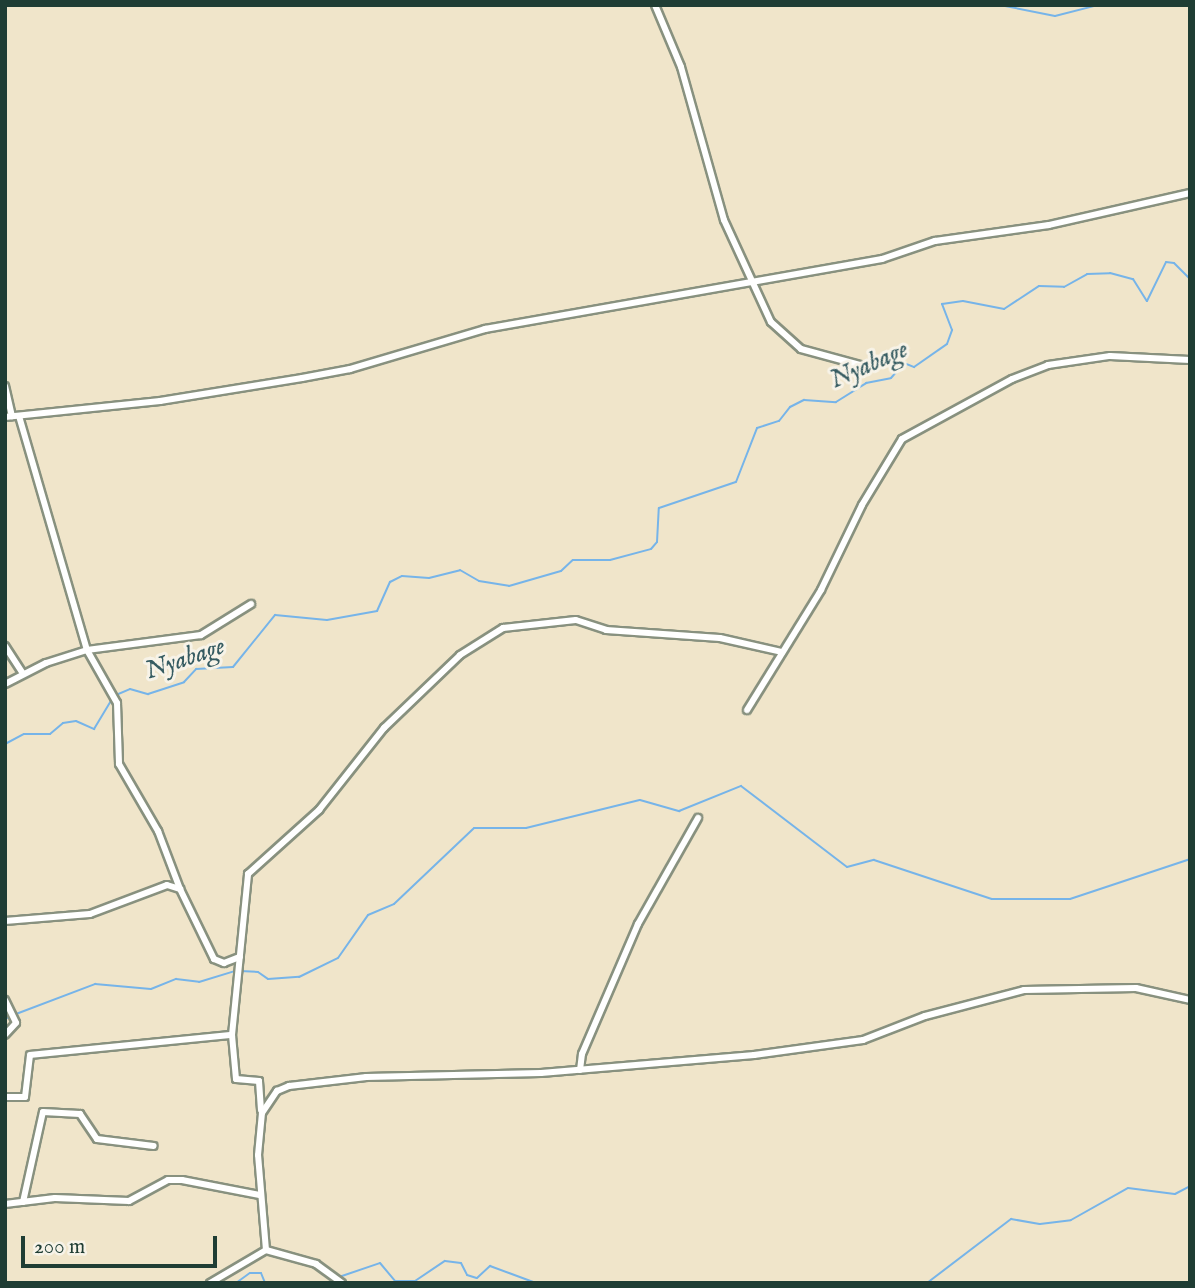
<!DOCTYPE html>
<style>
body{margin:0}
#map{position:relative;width:1195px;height:1288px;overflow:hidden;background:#f0e5ca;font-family:"IM FELL English",serif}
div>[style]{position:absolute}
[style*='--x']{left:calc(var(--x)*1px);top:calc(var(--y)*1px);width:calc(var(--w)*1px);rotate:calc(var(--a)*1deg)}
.stream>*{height:2px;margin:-1px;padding:0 1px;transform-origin:1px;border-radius:1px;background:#76b4e9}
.roads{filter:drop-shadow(2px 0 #88917f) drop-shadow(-2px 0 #88917f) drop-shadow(0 2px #88917f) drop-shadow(0 -2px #88917f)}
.street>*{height:6px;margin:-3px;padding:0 3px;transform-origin:3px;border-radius:3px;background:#fff}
span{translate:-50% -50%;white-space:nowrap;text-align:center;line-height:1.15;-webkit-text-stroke:6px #f7f3e8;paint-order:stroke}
.water-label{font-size:26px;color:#355b61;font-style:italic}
.frame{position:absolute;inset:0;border:7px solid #1f3d34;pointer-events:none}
.scale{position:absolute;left:21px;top:1236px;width:196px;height:32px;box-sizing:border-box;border:4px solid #1f3d34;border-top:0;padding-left:9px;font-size:21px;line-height:24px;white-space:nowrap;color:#1f3d34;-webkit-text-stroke:5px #f7f3e8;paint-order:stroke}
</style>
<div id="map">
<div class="stream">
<div style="--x:1000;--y:5;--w:56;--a:11.3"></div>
<div style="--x:1055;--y:16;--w:44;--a:-14.3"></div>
<div style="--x:116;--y:695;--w:15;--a:-23"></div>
<div style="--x:130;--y:689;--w:19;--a:16"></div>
<div style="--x:148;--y:694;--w:38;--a:-18"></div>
<div style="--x:184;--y:682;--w:18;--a:-47"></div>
<div style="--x:196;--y:669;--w:37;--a:-3"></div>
<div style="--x:233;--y:667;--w:67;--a:-51.1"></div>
<div style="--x:275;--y:615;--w:52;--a:5.5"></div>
<div style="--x:327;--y:620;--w:51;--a:-10.2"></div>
<div style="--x:377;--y:611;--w:32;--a:-66"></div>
<div style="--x:390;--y:582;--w:13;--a:-27"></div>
<div style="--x:402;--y:576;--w:27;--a:4"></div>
<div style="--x:429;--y:578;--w:32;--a:-14"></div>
<div style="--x:460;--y:570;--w:22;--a:30"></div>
<div style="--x:479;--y:581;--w:30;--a:9"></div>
<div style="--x:509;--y:586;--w:54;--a:-16.1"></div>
<div style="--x:561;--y:571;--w:16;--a:-43"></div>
<div style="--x:573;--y:560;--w:37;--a:0"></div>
<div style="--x:610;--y:560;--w:42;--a:-15"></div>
<div style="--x:651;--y:549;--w:9;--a:-49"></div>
<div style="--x:657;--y:542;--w:34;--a:-87"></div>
<div style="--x:659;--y:508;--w:81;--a:-18.7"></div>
<div style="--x:736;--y:482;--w:58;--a:-68.7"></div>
<div style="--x:757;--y:428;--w:23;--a:-18"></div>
<div style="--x:779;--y:421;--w:18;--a:-52"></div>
<div style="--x:790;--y:407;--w:16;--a:-27"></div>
<div style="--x:804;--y:400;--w:32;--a:4"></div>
<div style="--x:836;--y:402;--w:36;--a:-32"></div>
<div style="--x:866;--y:383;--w:25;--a:-11"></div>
<div style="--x:891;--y:378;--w:20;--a:-49"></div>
<div style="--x:904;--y:363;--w:11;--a:22"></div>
<div style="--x:914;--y:367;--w:40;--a:-34.9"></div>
<div style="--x:947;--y:344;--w:15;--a:-70"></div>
<div style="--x:952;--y:330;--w:28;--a:-111"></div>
<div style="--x:942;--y:304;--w:21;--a:-8"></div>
<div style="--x:963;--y:301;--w:42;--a:11"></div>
<div style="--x:1004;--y:309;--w:42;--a:-33.3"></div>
<div style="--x:1039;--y:286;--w:25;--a:2"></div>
<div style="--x:1064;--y:287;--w:26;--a:-29"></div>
<div style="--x:1087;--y:274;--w:23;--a:-2"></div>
<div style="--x:1110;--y:273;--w:24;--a:15"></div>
<div style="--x:1133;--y:279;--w:26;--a:58"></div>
<div style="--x:1147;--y:301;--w:43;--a:-64"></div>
<div style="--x:1166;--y:262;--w:8;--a:7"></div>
<div style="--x:1174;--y:263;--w:23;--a:45"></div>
<div style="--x:5;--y:744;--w:21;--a:-28"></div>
<div style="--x:24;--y:734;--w:26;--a:0"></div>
<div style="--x:50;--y:734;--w:17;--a:-40"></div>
<div style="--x:63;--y:723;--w:13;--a:-9"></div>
<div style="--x:76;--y:721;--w:20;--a:24"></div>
<div style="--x:94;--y:729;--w:35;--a:-59"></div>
<div style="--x:240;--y:971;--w:18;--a:3"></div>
<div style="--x:258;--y:972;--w:12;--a:35"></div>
<div style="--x:268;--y:979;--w:31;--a:-4"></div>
<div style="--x:299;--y:977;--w:43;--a:-26"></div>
<div style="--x:338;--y:958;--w:52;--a:-55.1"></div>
<div style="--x:368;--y:915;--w:28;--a:-23"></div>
<div style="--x:394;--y:904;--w:110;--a:-43.5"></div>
<div style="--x:474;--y:828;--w:52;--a:0"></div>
<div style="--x:526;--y:828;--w:117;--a:-13.8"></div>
<div style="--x:640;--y:800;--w:41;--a:15.8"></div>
<div style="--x:679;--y:811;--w:67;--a:-22"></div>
<div style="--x:741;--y:786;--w:133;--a:37.4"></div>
<div style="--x:847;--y:867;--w:28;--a:-15"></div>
<div style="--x:874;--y:860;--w:124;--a:18.3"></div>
<div style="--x:992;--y:899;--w:78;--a:0"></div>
<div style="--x:1070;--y:899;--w:126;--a:-18.4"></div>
<div style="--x:16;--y:1014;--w:85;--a:-20.8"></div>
<div style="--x:95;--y:984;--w:56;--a:5.1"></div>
<div style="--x:151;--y:989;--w:27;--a:-22"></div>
<div style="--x:176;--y:979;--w:23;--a:7"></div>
<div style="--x:199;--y:982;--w:38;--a:-17"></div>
<div style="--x:5;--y:1019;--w:7;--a:-27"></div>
<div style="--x:339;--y:1277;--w:43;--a:-18.9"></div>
<div style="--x:380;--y:1263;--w:23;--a:50"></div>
<div style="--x:395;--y:1281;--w:20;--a:0"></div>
<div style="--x:415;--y:1281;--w:36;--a:-34"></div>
<div style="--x:445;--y:1261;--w:16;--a:7"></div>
<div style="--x:461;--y:1263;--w:13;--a:63"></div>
<div style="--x:467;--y:1275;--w:10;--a:17"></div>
<div style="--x:477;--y:1278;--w:18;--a:-43"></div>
<div style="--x:490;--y:1266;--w:49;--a:20.3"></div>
<div style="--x:236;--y:1283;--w:17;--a:-36"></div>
<div style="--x:250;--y:1273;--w:11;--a:0"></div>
<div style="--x:261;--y:1273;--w:11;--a:68"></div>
<div style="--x:927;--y:1283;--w:106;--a:-37.3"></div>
<div style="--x:1011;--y:1219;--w:29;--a:10"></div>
<div style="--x:1040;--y:1224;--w:31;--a:-7"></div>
<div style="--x:1071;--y:1220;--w:65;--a:-29.3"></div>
<div style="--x:1128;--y:1188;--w:47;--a:7.3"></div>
<div style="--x:1175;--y:1194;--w:17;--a:-28"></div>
</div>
<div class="roads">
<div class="street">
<div style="--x:655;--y:5;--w:67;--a:67.2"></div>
<div style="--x:681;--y:67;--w:159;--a:74.3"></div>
<div style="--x:724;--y:220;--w:112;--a:65.3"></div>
<div style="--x:771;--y:322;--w:40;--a:42"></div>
<div style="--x:801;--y:349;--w:61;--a:15.2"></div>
<div style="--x:5;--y:386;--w:31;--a:77"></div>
<div style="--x:19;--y:416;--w:244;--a:73.8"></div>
<div style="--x:87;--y:650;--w:61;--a:60.5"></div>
<div style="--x:117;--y:703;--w:61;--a:88.1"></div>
<div style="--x:119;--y:764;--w:78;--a:59.8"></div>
<div style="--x:158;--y:831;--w:62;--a:69.2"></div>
<div style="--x:5;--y:417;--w:156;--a:-5.9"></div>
<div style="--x:160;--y:401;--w:144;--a:-9.2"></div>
<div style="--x:302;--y:378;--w:49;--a:-10.6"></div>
<div style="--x:350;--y:369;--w:141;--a:-16.5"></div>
<div style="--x:485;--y:329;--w:403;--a:-10"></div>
<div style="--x:882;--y:259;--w:56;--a:-18.8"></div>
<div style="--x:935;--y:241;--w:115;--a:-8"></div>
<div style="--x:1049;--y:225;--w:145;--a:-12.8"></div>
<div style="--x:5;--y:646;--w:33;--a:57"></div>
<div style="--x:5;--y:684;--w:46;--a:-27.1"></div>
<div style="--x:46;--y:663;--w:43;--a:-17.6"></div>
<div style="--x:87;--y:650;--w:115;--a:-7.5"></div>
<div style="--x:201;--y:635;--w:59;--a:-31.8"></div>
<div style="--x:747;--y:710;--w:141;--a:-58.3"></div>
<div style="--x:821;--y:590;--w:94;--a:-64.2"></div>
<div style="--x:862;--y:505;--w:77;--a:-58.8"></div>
<div style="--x:902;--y:439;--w:125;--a:-28.6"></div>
<div style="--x:1012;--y:379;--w:39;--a:-21"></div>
<div style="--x:1048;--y:365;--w:63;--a:-8.3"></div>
<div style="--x:1110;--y:356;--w:80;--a:2.9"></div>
<div style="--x:5;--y:921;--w:85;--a:-4.7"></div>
<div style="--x:90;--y:914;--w:82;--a:-20.6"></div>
<div style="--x:167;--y:885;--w:14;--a:17"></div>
<div style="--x:180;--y:889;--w:78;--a:64.1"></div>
<div style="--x:214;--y:959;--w:11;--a:22"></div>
<div style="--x:224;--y:963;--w:17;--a:-21"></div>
<div style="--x:5;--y:1000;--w:25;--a:64"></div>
<div style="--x:16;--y:1023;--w:16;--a:133"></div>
<div style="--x:580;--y:1070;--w:16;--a:-83"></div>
<div style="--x:582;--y:1054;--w:142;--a:-66.7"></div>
<div style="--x:638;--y:924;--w:122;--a:-60.5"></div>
<div style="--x:5;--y:1097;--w:20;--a:0"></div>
<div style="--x:25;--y:1097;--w:42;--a:-83.2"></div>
<div style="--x:30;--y:1055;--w:203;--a:-5.7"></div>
<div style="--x:261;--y:1110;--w:29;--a:-94"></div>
<div style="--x:259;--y:1081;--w:23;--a:-175"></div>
<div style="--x:236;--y:1079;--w:44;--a:-95.2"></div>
<div style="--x:232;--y:1035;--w:162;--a:-84.3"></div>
<div style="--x:248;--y:874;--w:96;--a:-42"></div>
<div style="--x:319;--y:810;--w:105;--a:-51.6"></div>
<div style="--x:384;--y:728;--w:105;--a:-43.8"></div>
<div style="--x:460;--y:655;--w:51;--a:-32.1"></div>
<div style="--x:503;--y:628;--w:73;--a:-6.3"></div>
<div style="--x:576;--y:620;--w:32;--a:18"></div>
<div style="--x:606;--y:630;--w:114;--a:4"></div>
<div style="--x:720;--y:638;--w:64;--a:12.7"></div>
<div style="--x:23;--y:1202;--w:92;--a:-77.5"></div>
<div style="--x:43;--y:1112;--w:37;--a:3"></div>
<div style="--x:80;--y:1114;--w:30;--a:56"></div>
<div style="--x:97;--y:1139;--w:57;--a:7"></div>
<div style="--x:5;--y:1204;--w:50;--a:-6.8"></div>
<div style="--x:55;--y:1198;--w:74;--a:2.3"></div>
<div style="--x:129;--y:1201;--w:44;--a:-28.3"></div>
<div style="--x:168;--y:1180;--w:14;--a:0"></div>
<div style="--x:182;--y:1180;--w:79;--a:10.9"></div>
<div style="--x:266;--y:1250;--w:95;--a:-94.8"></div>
<div style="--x:258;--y:1155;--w:42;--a:-84.6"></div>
<div style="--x:262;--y:1113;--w:27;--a:-56"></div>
<div style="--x:277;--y:1091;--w:13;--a:-23"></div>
<div style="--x:289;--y:1086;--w:78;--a:-6.7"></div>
<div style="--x:366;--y:1077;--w:175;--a:-1.3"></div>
<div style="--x:541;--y:1073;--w:214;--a:-4.8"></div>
<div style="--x:754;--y:1055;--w:110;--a:-7.8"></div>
<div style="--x:863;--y:1040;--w:66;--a:-21.2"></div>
<div style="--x:925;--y:1016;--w:102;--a:-14.7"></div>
<div style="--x:1024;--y:990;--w:112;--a:-1"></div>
<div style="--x:1136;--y:988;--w:55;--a:12.5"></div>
<div style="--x:210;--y:1283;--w:65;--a:-30.5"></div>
<div style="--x:266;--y:1250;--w:52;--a:15.6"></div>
<div style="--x:316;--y:1264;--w:32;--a:36"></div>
</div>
</div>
<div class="water-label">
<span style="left:869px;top:365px;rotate:-24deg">Nyabage</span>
<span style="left:185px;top:659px;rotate:-19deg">Nyabage</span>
</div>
<div class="frame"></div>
<div class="scale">200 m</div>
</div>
